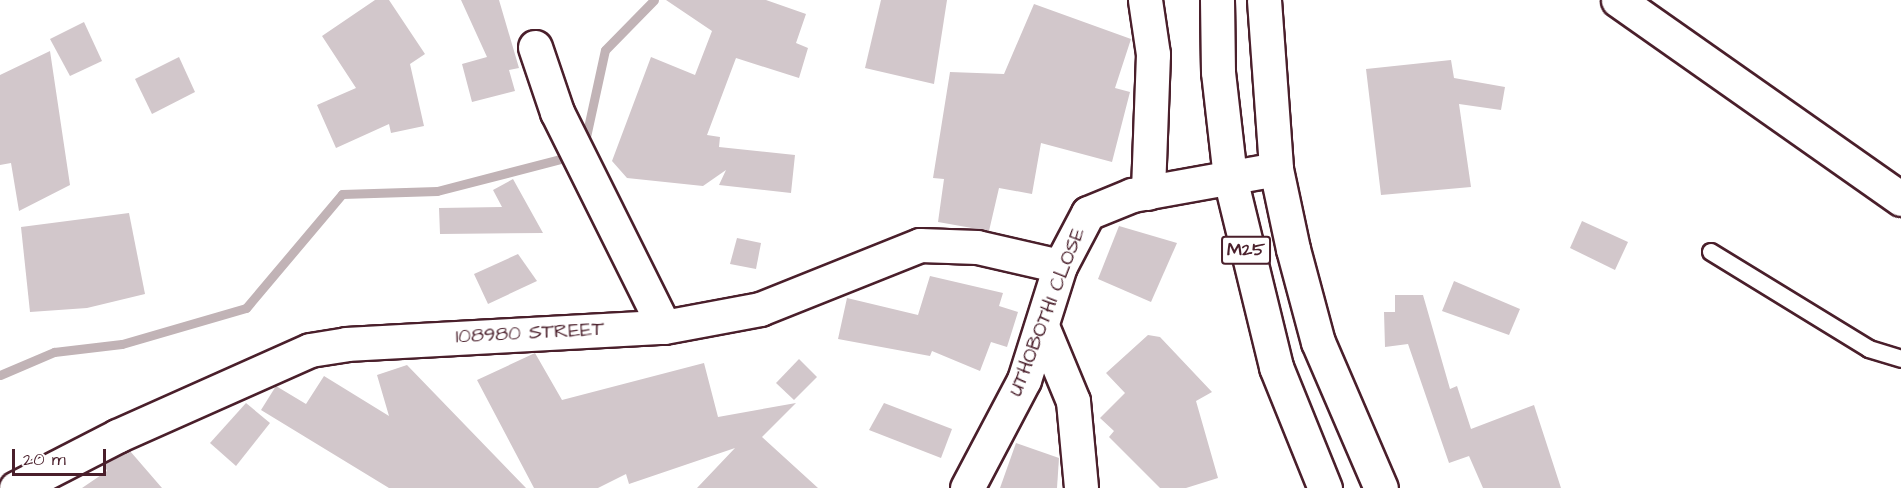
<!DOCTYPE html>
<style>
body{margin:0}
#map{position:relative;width:1901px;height:488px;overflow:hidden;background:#fff;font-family:"Architects Daughter",sans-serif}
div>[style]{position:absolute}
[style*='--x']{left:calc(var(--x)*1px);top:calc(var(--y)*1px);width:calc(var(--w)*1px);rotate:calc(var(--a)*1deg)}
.stream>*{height:9px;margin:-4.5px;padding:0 4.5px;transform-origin:4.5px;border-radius:4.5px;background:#c1b3b6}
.building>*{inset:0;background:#d2c7cb}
.roads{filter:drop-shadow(2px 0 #4a1f2b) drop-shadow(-2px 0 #4a1f2b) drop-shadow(0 2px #4a1f2b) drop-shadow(0 -2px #4a1f2b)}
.service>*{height:16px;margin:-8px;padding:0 8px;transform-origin:8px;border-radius:8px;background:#fff}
.minor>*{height:33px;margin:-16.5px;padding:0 16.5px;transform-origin:16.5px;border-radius:16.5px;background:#fff}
.primary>*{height:33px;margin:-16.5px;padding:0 16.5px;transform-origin:16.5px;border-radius:16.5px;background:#fff}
span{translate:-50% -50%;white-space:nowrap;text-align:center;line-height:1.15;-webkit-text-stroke:5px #fff;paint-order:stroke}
.shield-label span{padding:2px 4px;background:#fff;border:2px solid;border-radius:4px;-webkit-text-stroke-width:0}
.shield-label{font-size:18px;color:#4a1f2b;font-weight:700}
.street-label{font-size:20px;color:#4a1f2b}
.scale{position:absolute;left:12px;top:449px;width:94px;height:27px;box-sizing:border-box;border:3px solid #4a1f2b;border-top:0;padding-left:8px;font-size:18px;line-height:21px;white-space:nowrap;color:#4a1f2b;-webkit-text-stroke:4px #fff;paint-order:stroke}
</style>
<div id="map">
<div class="stream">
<div style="--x:584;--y:146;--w:98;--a:-77.7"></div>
<div style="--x:605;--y:50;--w:70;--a:-45.6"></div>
<div style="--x:0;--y:375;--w:59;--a:-23.1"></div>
<div style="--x:54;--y:352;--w:68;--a:-6.7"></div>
<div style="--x:122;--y:344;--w:129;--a:-16.2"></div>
<div style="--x:246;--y:308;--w:149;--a:-49.9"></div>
<div style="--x:342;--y:194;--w:95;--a:-1.8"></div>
<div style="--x:437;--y:191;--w:139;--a:-14.5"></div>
</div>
<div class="building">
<div style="clip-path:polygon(375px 0,389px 0,425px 54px,410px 64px,424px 126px,391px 133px,389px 124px,336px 148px,317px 105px,356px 88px,322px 36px)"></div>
<div style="clip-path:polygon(461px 0,499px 0,519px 68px,509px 70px,515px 91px,472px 102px,462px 64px,487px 57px)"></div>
<div style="clip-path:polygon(666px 0,766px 0,806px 14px,796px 43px,808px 48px,799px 78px,736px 58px,707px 135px,720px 137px,719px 147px,795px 155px,791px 193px,719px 185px,726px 170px,703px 186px,627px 178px,612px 161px,651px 57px,695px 75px,712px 31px)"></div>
<div style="clip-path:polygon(881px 0,947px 0,934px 84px,865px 68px)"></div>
<div style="clip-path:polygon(1034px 4px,1131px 39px,1115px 88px,1130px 92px,1112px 162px,1041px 143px,1032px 194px,999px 188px,989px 231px,938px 222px,944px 179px,933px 178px,950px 72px,1004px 74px)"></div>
<div style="clip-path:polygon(84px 22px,102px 61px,70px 76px,50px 39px)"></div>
<div style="clip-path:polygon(50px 51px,70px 185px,19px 211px,11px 163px,0 165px,0 75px)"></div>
<div style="clip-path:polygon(179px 57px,195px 92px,152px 114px,135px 79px)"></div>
<div style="clip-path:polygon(1451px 60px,1454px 78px,1505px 87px,1501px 110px,1459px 104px,1471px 187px,1381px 195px,1366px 69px)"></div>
<div style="clip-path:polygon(513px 179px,543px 233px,440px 234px,439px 208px,502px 207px,493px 190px)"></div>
<div style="clip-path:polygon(129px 213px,145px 294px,87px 308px,30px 312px,21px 227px)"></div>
<div style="clip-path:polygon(1582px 221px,1628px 242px,1615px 270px,1570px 248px)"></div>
<div style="clip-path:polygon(1119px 226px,1177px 243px,1151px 302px,1098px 279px)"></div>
<div style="clip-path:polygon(737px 238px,761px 243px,756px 269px,730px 264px)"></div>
<div style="clip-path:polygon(518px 254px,537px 281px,488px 304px,474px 274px)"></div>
<div style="clip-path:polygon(930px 276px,1003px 293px,999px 306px,1018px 312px,1007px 347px,991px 342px,980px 371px,932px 351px,930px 356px,838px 339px,847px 298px,918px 315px)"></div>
<div style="clip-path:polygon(1454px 281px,1520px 309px,1509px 335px,1442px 311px)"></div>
<div style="clip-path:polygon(1395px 295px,1423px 295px,1450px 389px,1457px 386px,1471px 429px,1534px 405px,1561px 488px,1483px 488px,1469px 456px,1449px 463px,1408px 344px,1385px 347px,1384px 312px,1395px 312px)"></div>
<div style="clip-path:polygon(1148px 335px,1160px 337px,1212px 392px,1196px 401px,1218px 478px,1186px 488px,1160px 488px,1109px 437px,1114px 431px,1100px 418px,1125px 393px,1106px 373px)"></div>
<div style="clip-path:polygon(535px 353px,562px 400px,704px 363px,718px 417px,796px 403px,762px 437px,818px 488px,697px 488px,735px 448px,629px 484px,626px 474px,598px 488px,534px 488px,477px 380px)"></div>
<div style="clip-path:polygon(799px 359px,817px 377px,794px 400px,776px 383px)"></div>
<div style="clip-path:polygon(407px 365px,526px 488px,389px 488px,261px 410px,276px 386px,306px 404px,324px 376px,389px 416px,377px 375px)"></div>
<div style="clip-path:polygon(246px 403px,270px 423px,236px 466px,210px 443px)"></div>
<div style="clip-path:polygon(884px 403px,952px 429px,941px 458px,869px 430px)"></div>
<div style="clip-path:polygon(1016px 443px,1059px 458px,1057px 488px,1000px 488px)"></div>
<div style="clip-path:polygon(130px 451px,162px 488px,82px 488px,107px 471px,104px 464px)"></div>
</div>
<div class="roads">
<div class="service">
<div style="--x:1711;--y:252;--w:185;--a:31.5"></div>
<div style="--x:1869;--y:349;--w:34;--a:17"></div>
</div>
<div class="minor">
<div style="--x:1145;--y:0;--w:55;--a:81.6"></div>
<div style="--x:1153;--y:54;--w:139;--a:92.1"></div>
<div style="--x:1618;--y:0;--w:346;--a:35.1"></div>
<div style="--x:535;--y:47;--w:69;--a:71.3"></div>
<div style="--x:557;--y:112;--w:240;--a:63.5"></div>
<div style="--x:1042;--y:326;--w:81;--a:67.5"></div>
<div style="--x:1073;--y:401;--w:87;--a:84.7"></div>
<div style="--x:16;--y:488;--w:114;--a:-27.2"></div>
<div style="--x:117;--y:436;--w:211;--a:-24"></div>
<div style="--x:310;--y:350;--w:36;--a:-9"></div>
<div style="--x:346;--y:344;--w:318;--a:-3.1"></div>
<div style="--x:664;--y:327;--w:98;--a:-10.6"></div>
<div style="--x:760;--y:309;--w:172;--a:-21.8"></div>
<div style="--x:920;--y:245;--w:57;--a:2"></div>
<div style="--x:977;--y:247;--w:85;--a:12.9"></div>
<div style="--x:967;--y:488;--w:122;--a:-62.2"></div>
<div style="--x:1024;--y:380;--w:120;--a:-72.5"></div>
<div style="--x:1060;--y:266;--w:60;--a:-62.2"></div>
<div style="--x:1088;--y:213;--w:48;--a:-22.2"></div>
<div style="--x:1132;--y:195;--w:146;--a:-10.2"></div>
</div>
<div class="primary">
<div style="--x:1217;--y:0;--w:72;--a:89.2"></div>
<div style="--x:1218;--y:72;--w:107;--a:83.5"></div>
<div style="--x:1230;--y:178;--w:195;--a:76.3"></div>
<div style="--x:1276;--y:367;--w:131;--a:68"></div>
<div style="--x:1264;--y:0;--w:169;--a:85.9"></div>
<div style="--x:1276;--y:169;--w:82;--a:78"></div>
<div style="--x:1293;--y:249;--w:96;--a:75"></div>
<div style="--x:1318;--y:342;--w:159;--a:66.7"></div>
</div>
</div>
<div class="shield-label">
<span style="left:1246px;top:250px">M25</span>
</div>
<div class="street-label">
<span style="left:1047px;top:312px;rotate:-69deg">UTHOBOTHI CLOSE</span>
<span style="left:530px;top:333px;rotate:-3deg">108980 STREET</span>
</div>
<div class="scale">20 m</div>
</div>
